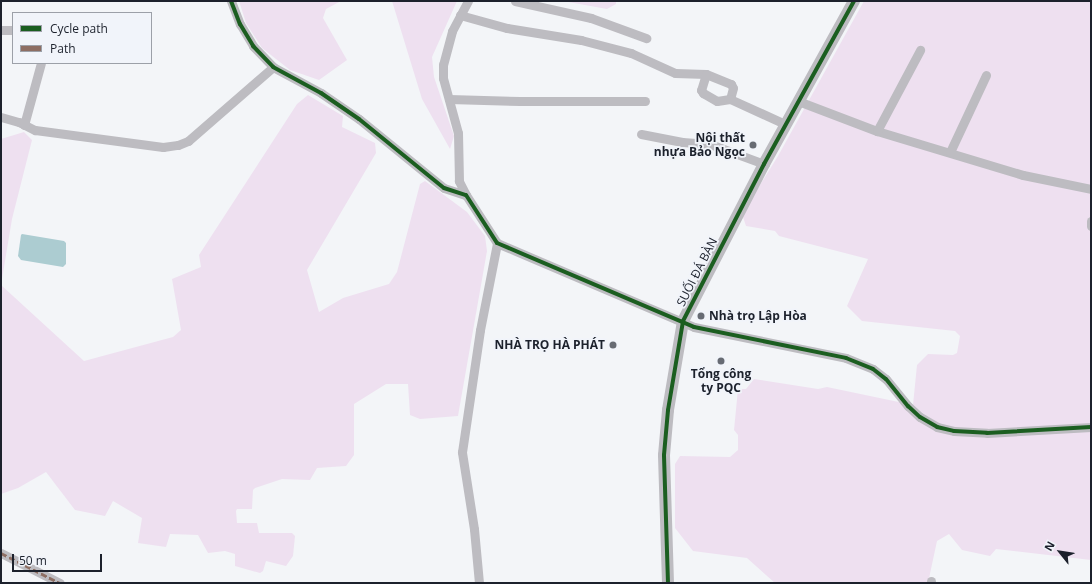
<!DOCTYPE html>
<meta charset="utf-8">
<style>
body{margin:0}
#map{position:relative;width:1092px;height:584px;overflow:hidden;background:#f3f5f8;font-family:"Open Sans",sans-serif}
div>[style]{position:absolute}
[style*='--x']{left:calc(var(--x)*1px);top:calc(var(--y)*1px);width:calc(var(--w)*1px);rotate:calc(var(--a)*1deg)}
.green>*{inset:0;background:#eee0f0}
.water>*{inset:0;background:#acccd1}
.minor>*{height:9px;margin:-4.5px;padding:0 4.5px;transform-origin:4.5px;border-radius:4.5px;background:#bdbcc1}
.tertiary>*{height:12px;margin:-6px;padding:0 6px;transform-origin:6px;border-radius:6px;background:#bdbcc1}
.quiet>*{height:3px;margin-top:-1.5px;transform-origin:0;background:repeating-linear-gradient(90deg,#8d6e63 0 6px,transparent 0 9px)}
.cycleway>*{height:4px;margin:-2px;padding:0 2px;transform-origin:2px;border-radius:2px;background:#1b5e20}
.dots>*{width:11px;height:11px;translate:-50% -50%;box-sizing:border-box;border:2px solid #f1f4fa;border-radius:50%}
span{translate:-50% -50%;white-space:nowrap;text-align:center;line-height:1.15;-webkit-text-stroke:3.5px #f1f4fa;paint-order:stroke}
.poi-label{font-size:12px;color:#1c212c;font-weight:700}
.right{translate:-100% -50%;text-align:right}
.left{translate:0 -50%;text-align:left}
.street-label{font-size:12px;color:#1c212c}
.frame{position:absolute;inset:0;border:2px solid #1c212c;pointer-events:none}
.legend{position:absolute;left:12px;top:12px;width:140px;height:52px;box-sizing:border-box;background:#f1f4fa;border:1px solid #9ca0a8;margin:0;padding:5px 7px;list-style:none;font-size:12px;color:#1c212c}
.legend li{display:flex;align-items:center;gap:8px;height:20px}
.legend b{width:20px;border:1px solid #9ca0a8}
.north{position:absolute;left:1040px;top:532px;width:40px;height:40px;-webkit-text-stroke:3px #f1f4fa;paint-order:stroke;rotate:300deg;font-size:11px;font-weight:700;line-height:16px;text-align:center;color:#1c212c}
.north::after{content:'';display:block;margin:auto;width:14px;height:18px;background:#1c212c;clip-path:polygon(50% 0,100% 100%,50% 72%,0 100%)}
.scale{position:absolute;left:12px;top:554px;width:90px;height:18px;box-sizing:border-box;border:2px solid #1c212c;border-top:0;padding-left:5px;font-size:12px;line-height:14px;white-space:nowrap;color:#1c212c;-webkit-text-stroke:3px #f1f4fa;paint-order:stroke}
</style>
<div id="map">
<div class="green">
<div style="clip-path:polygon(239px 1px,341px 1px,326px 9px,323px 18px,347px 60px,319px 80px,290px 70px,262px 48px,246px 23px)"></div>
<div style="clip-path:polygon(392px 1px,457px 1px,432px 57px,434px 77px,454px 136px,450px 149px,422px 99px)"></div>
<div style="clip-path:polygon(563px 1px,616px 1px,616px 4px,607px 9px)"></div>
<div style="clip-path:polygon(864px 1px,1091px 1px,1091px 560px,996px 549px,990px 556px,962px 550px,949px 534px,937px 541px,928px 583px,775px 583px,747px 558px,693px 551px,675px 528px,675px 464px,680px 456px,730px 457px,738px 450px,738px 435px,734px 430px,738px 389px,746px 389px,754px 379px,818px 389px,827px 387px,913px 405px,917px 365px,928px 354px,953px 355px,957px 353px,960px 336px,955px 331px,862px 321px,847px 306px,868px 259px,779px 236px,775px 231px,746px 226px,742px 214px,778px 156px)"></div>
<div style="clip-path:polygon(308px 95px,343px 116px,342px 127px,375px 143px,376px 153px,307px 270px,319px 312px,343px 298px,389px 284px,397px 272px,420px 184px,425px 181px,467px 212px,485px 236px,487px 251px,458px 416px,420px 419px,410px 415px,408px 384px,386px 384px,354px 404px,354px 455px,346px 466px,317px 468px,310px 480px,282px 479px,255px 488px,253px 490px,252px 509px,237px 509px,236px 511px,237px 523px,257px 523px,259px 533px,292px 533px,295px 536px,293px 556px,286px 566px,266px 561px,263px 571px,260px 573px,235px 566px,235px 554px,225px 551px,208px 553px,198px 535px,170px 534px,166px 547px,138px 543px,142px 518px,113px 501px,105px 516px,75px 510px,46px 472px,18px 488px,1px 494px,1px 285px,84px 361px,173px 337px,181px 330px,172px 279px,201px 267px,199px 255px,297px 104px)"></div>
<div style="clip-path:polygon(24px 132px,32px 140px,12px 219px,1px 285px,1px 139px)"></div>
</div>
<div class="water">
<div style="clip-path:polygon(22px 234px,64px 241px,66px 243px,66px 264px,63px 267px,21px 260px,18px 256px,21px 235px)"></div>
</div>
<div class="minor">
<div style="--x:231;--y:1;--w:25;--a:69"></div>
<div style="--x:240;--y:24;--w:26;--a:59"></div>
<div style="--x:253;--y:46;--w:29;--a:46"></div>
<div style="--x:273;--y:67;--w:55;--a:28.4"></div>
<div style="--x:321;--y:93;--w:46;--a:34.4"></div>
<div style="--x:359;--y:119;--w:109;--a:39.1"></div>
<div style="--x:444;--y:188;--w:23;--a:18"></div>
<div style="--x:466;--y:195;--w:57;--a:57.1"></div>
<div style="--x:497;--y:243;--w:214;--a:23.1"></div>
<div style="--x:694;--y:327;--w:155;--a:11.5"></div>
<div style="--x:846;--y:358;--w:29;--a:22"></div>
<div style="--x:873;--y:369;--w:16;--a:38"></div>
<div style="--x:886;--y:379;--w:35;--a:51"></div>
<div style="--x:908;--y:406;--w:16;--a:43"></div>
<div style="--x:920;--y:417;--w:20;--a:30"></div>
<div style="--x:937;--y:427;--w:17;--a:13"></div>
<div style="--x:954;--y:431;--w:33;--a:3"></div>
<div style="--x:987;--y:433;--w:104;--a:-3.3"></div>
<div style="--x:515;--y:1;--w:78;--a:12.6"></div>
<div style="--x:591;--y:18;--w:59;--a:20"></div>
<div style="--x:460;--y:15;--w:49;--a:15.5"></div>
<div style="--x:507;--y:28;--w:75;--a:9.2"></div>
<div style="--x:581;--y:40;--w:52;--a:14.6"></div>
<div style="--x:631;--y:53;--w:48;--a:24.4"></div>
<div style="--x:675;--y:73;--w:31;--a:2"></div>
<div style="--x:706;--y:74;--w:27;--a:22"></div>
<div style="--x:731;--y:84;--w:4;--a:63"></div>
<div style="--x:733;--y:88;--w:11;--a:105"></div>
<div style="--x:1;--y:30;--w:12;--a:0"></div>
<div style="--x:706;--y:74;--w:17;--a:107"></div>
<div style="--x:701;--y:90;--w:4;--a:56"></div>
<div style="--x:703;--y:93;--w:16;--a:30"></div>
<div style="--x:717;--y:101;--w:13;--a:-9"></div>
<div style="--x:730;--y:99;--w:60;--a:24.4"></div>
<div style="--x:449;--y:99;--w:71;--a:1.6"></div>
<div style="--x:520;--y:101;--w:125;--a:0"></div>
<div style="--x:798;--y:101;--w:85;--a:20.8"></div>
<div style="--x:877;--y:131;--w:152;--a:16.8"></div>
<div style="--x:1023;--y:175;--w:69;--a:11.6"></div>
<div style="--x:1;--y:117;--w:19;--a:16"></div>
<div style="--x:19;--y:122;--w:18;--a:27"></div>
<div style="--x:35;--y:130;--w:129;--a:7.6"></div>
<div style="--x:163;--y:147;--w:15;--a:-8"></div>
<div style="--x:178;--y:145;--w:11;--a:-22"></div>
<div style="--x:188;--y:141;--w:113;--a:-41"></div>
<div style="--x:24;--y:125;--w:64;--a:-74.7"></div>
<div style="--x:877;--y:131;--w:92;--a:-62"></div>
<div style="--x:641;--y:134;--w:42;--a:11"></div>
<div style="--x:682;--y:142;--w:28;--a:4"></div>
<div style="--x:710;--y:144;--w:58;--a:20.3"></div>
<div style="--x:950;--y:152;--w:85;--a:-64.9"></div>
<div style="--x:466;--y:195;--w:16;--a:-117"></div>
<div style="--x:459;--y:181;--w:48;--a:-91.2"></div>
<div style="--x:458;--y:133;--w:57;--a:-105.3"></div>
<div style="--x:443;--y:78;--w:13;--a:-90"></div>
<div style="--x:443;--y:65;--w:35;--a:-75"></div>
<div style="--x:452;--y:31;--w:34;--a:-62"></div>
<div style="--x:1091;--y:221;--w:5;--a:90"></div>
<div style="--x:1;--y:553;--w:66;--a:27"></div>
<div style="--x:479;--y:583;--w:54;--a:-95.3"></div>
<div style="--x:474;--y:529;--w:78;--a:-98.9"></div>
<div style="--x:462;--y:452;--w:123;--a:-81.6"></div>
<div style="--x:480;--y:330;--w:89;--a:-78.9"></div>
<div style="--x:931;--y:583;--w:2;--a:-90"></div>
</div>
<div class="tertiary">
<div style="--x:668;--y:583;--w:128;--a:-91.8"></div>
<div style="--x:664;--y:455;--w:45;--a:-84.9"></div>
<div style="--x:668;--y:410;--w:90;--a:-80.4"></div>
<div style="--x:683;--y:321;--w:177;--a:-62.7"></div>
<div style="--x:764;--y:164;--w:186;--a:-61.1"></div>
</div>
<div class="quiet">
<div style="--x:1;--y:553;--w:66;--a:27"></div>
</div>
<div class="cycleway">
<div style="--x:231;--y:1;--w:25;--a:69"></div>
<div style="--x:240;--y:24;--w:26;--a:59"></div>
<div style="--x:253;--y:46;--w:29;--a:46"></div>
<div style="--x:273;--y:67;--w:55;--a:28.4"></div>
<div style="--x:321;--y:93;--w:46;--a:34.4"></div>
<div style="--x:359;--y:119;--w:109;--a:39.1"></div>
<div style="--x:444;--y:188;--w:23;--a:18"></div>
<div style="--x:466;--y:195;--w:57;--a:57.1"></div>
<div style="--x:497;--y:243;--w:214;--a:23.1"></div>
<div style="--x:694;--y:327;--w:155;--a:11.5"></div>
<div style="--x:846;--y:358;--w:29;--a:22"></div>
<div style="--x:873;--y:369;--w:16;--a:38"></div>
<div style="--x:886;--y:379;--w:35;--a:51"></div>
<div style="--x:908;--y:406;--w:16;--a:43"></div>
<div style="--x:920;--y:417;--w:20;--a:30"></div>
<div style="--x:937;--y:427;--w:17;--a:13"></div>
<div style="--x:954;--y:431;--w:33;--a:3"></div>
<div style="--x:987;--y:433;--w:104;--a:-3.3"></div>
<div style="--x:668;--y:583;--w:128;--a:-91.8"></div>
<div style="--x:664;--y:455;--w:45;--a:-84.9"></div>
<div style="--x:668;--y:410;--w:90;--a:-80.4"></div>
<div style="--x:683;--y:321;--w:177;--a:-62.7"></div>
<div style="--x:764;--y:164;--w:186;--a:-61.1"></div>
</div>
<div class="dots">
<div style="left:753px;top:145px;background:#676b73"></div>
<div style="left:701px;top:316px;background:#676b73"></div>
<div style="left:613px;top:345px;background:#676b73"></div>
<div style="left:721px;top:361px;background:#676b73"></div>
</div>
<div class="poi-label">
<span class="right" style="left:745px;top:145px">Nội thất<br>nhựa Bảo Ngọc</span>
<span class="left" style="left:709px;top:316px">Nhà trọ Lập Hòa</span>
<span class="right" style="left:605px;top:345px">NHÀ TRỌ HÀ PHÁT</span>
<span style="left:721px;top:381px">Tổng công<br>ty PQC</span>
</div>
<div class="street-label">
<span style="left:697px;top:272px;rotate:-63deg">SUỐI ĐÁ BÀN</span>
</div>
<div class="frame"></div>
<ul class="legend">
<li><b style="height:5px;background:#1b5e20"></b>Cycle path</li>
<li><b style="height:5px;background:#8d6e63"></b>Path</li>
</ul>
<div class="north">N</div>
<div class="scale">50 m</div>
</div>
